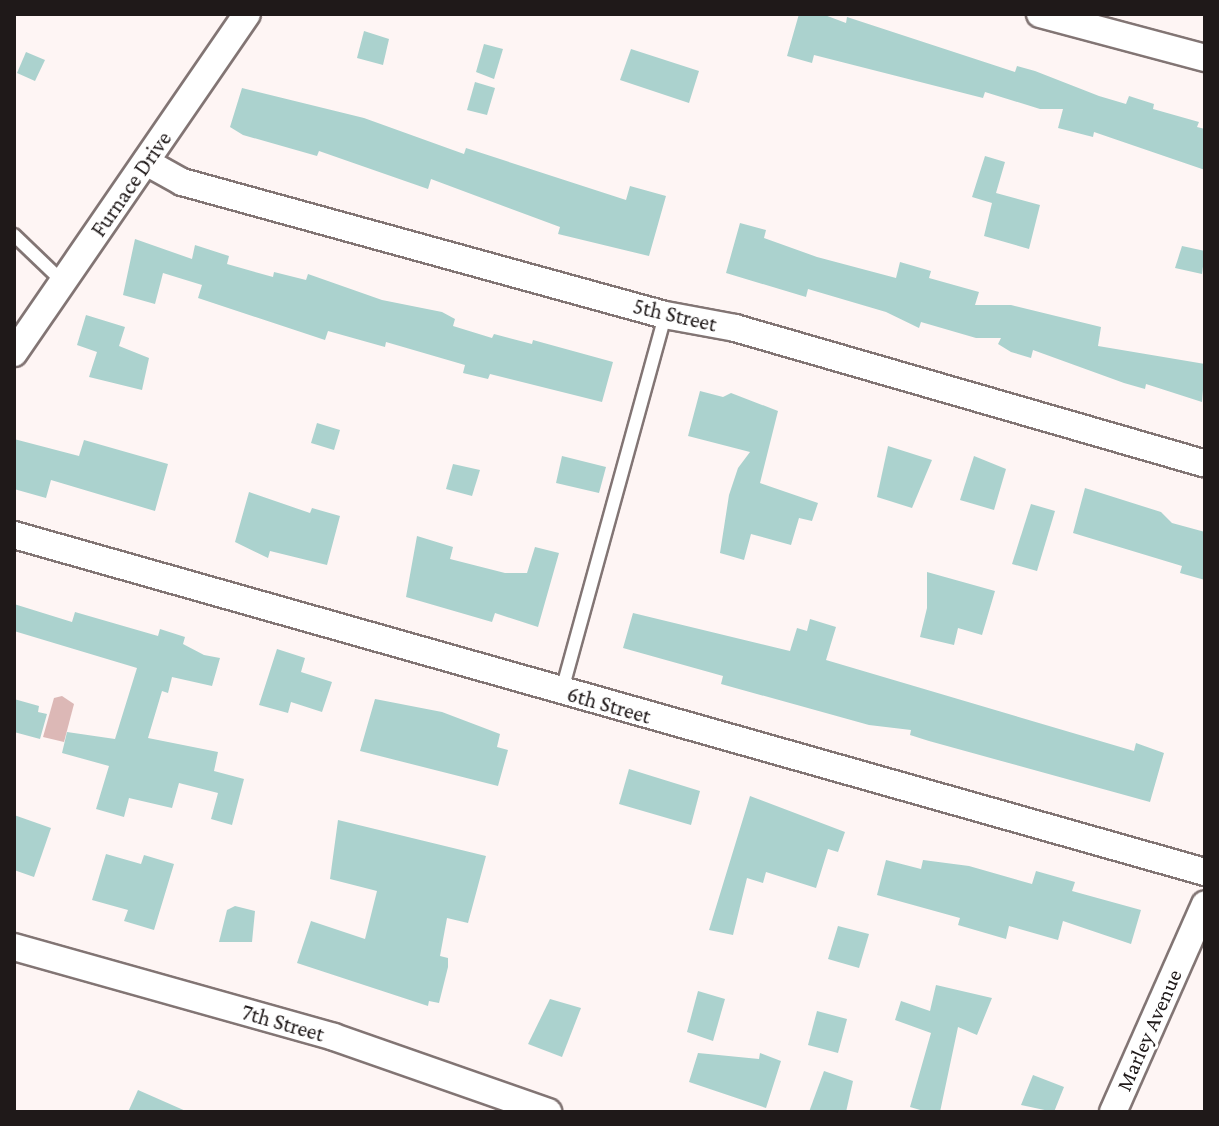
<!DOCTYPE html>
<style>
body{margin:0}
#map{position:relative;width:1219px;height:1126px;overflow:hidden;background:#fef5f4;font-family:"Crimson Pro",serif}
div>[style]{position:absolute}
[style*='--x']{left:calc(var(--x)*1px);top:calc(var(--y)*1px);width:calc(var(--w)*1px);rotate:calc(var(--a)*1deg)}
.water>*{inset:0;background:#dcb8b6}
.building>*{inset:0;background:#abd2ce}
.roads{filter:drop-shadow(2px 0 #827574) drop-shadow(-2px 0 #827574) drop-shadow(0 2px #827574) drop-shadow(0 -2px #827574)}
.service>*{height:12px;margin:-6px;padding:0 6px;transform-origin:6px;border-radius:6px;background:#fff}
.minor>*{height:26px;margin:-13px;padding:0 13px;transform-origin:13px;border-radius:13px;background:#fff}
span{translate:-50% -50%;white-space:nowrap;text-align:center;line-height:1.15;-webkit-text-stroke:6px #fff;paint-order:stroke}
.street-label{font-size:22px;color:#1f1919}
.frame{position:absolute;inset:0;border:16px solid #1f1919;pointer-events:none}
</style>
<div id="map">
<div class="water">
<div style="clip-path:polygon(62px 696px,74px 704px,64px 742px,43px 737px,54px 698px)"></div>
</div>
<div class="building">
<div style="clip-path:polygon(799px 14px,822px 14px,846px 23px,847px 17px,1015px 72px,1017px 66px,1035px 71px,1099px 96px,1126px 104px,1129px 96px,1154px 104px,1153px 109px,1199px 122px,1197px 127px,1205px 129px,1205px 170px,1094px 132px,1093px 137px,1058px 128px,1063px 109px,1040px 109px,985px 92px,983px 98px,814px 55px,812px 63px,787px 56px)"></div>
<div style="clip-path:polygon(364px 31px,389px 39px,383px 65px,357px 58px)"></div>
<div style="clip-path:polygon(484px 44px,503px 49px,494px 79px,476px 72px)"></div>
<div style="clip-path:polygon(631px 49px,699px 71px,689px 103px,620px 80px)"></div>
<div style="clip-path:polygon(26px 52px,45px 60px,35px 81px,17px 73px)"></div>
<div style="clip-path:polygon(475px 82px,495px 88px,487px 115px,467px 110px)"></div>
<div style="clip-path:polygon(242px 88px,364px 118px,464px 154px,466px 148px,626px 200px,630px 186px,666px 196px,649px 256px,558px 234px,560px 227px,431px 179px,428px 189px,319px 151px,317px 156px,243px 135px,230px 127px)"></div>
<div style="clip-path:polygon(985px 156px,1005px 162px,996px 193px,1040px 205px,1029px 249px,984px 236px,992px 203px,972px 197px)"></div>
<div style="clip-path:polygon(740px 223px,766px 230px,764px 238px,817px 257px,896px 278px,900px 262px,931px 271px,929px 278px,979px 292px,975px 305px,1011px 305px,1101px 327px,1098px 346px,1205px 364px,1202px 402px,1146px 384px,1145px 389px,1124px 383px,1033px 350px,1031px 358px,1011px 352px,998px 344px,1001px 338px,976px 338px,921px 322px,919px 328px,886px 312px,808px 289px,806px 297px,726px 273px)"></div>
<div style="clip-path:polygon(135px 239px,192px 259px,195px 245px,229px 256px,227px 264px,273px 277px,274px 272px,306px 280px,308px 274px,382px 300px,442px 312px,455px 319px,453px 326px,492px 338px,494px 334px,532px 344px,533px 340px,613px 362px,602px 402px,490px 374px,488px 379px,463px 373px,465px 365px,386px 342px,385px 347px,328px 331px,325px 340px,198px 298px,202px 285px,163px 273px,155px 304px,123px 295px)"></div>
<div style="clip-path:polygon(1182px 246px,1205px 251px,1202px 274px,1175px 268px)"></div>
<div style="clip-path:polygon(86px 315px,125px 327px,119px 346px,149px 358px,142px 390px,89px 377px,97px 352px,77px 345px)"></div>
<div style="clip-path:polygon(700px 391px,723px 397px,731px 393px,778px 411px,760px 483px,818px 503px,812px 521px,799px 518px,791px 545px,751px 534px,744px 560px,720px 553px,729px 495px,738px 468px,750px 452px,688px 436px)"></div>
<div style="clip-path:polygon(317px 423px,340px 430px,334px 450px,311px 443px)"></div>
<div style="clip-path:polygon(14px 439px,79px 456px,84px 440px,168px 464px,155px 511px,51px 480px,46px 498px,14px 489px)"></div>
<div style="clip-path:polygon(888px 446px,932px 460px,912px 508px,877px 497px)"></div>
<div style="clip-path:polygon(562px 456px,606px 467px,599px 493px,556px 483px)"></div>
<div style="clip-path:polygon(974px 456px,1006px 469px,994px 510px,960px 500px)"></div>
<div style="clip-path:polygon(453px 464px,480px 470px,472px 496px,446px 489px)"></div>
<div style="clip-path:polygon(1085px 488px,1161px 512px,1172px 523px,1205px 532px,1205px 580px,1180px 573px,1182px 566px,1073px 533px)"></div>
<div style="clip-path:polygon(249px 492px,310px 513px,312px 508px,340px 516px,327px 565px,270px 551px,268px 558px,235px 542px)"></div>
<div style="clip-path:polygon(1031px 504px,1055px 511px,1037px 571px,1012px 564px)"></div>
<div style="clip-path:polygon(417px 536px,453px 547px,450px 559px,505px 573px,527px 573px,535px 547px,559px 553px,538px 627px,495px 613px,492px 622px,406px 597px)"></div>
<div style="clip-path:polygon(927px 572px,995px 591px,982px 635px,958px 628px,954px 645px,920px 637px,927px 608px)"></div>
<div style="clip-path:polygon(14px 604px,72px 622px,75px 612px,158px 636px,160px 629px,185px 637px,183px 644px,204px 655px,220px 658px,212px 686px,172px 677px,168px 693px,162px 691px,148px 738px,218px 752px,214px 771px,244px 779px,232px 825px,211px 819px,218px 793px,179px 783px,172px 808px,129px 798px,124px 817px,96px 809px,109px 766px,62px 753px,67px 732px,115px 739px,137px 668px,14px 631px)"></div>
<div style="clip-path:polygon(633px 613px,790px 651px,797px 628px,807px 631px,810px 619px,836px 627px,826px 660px,1134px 751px,1136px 743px,1164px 753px,1150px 802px,929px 741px,910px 735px,911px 730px,869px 725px,721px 684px,723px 676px,623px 648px)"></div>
<div style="clip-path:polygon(277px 649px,305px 658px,301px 672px,332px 682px,322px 712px,291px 702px,288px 713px,259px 705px)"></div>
<div style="clip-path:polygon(14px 699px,39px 706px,38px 712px,47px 714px,40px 739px,14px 732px)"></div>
<div style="clip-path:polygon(375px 699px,442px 712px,500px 734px,497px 747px,508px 750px,498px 786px,360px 751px)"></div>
<div style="clip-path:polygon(629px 769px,700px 791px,691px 825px,619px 804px)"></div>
<div style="clip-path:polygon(750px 796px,845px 832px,838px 852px,828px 849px,816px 888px,766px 872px,763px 883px,747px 878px,733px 935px,709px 930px)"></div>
<div style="clip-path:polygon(14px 815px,51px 828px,34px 877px,14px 870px)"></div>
<div style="clip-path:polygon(338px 820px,486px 856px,468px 923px,447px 918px,440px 956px,448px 958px,448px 967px,439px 1003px,429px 1001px,428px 1006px,297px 963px,311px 921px,365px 939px,377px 891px,330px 879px)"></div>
<div style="clip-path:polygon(106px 854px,141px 864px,144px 855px,174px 864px,154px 930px,124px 921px,128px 910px,92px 900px)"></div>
<div style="clip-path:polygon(886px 860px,921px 869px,923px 860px,969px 866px,1032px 884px,1036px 871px,1075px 882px,1072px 891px,1141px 910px,1131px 944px,1063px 921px,1058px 940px,1009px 926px,1006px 939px,958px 925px,960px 918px,877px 895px)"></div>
<div style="clip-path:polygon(235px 906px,255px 911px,252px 942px,219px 942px,227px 910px)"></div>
<div style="clip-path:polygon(838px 926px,869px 934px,859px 968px,828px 959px)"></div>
<div style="clip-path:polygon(936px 985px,992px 998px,977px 1035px,958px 1027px,940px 1112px,927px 1112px,910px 1107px,931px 1033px,895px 1020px,901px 1001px,930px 1011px)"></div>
<div style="clip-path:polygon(698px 991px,725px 999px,713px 1041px,687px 1032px)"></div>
<div style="clip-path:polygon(550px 999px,581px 1008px,562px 1057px,528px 1044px)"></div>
<div style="clip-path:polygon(817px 1011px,847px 1019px,838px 1053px,808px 1045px)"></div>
<div style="clip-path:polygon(698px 1053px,759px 1059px,760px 1053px,781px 1061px,766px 1108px,689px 1082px)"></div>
<div style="clip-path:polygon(824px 1071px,853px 1081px,846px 1112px,809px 1112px)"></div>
<div style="clip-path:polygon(1033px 1075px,1064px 1087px,1054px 1112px,1021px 1105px)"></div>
<div style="clip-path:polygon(138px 1090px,188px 1112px,128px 1112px)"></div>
</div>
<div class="roads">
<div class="service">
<div style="--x:14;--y:235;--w:68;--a:43.8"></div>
<div style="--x:562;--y:690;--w:389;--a:-74.6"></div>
</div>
<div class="minor">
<div style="--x:1040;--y:14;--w:171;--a:14.9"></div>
<div style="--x:146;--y:162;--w:41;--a:29.1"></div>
<div style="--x:182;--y:182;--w:501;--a:15.4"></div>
<div style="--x:665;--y:315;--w:71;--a:10.5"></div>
<div style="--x:735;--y:328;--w:489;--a:16.1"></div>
<div style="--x:14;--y:353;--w:411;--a:-55.5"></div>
<div style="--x:14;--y:535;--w:1238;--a:15.8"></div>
<div style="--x:14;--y:947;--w:332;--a:15.7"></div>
<div style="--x:334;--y:1037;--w:227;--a:19.3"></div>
<div style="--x:1113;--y:1112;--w:227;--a:-66.1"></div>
</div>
</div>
<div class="street-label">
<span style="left:131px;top:184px;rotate:-55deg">Furnace Drive</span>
<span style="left:675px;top:315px;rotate:13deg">5th Street</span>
<span style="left:609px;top:705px;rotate:16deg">6th Street</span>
<span style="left:283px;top:1023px;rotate:16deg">7th Street</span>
<span style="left:1149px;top:1030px;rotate:-66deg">Marley Avenue</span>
</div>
<div class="frame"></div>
</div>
